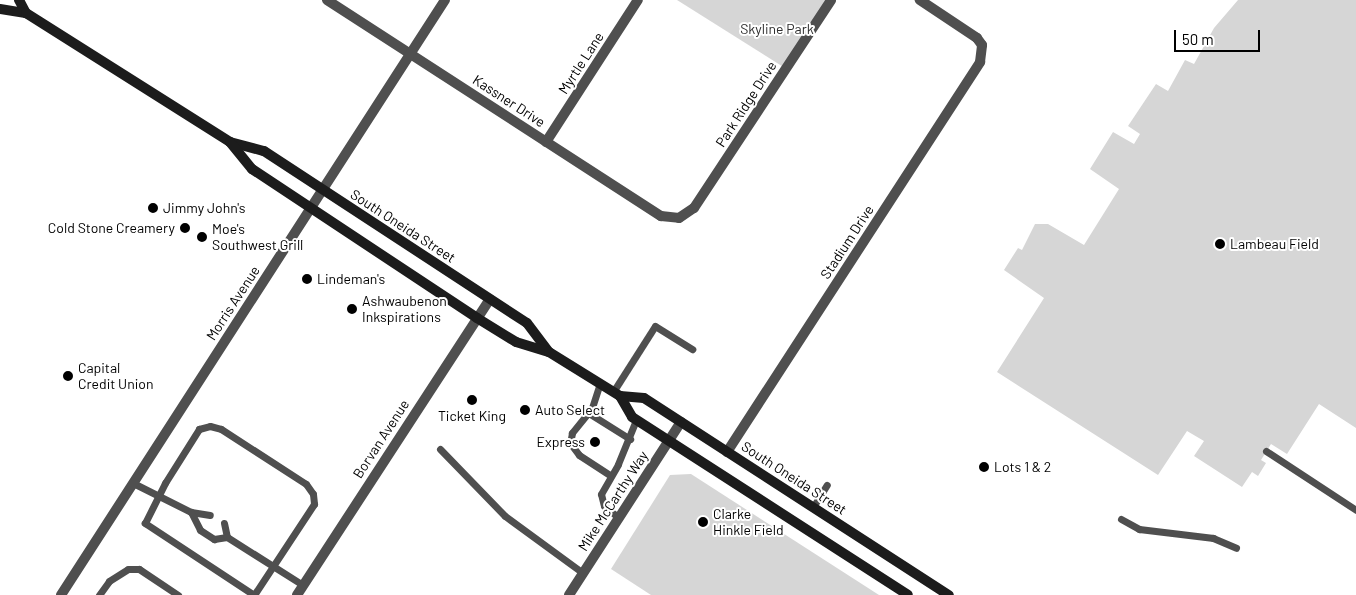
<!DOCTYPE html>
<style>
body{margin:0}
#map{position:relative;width:1356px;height:595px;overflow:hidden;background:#fff;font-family:Barlow,sans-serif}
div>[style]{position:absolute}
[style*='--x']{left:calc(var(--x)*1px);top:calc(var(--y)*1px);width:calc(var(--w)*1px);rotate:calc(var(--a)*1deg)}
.green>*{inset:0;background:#d6d6d6}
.lane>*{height:7px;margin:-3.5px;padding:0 3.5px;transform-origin:3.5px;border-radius:3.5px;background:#4f4f4f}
.street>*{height:10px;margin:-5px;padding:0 5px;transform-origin:5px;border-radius:5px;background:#4f4f4f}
.secondary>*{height:10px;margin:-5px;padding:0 5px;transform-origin:5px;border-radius:5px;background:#1c1c1c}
.dots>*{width:14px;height:14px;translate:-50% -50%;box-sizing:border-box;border:2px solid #fff;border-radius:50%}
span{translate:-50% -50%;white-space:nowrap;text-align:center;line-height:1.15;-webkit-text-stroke:4px #fff;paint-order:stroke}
.park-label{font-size:14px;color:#2d2d2d}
.street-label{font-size:14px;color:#000}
.poi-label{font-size:14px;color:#000}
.left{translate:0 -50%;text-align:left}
.right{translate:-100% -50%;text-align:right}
.scale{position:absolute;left:1174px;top:30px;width:86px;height:22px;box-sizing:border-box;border:2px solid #000;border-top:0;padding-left:6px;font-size:15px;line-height:18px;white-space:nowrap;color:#000;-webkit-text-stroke:4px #fff;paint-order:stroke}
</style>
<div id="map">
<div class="green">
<div style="clip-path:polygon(677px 0,831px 0,785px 68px)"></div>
<div style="clip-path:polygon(1238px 0,1356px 0,1356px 428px,1319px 404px,1287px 454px,1271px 444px,1261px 460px,1266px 463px,1258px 476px,1252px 472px,1242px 487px,1194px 456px,1204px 441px,1187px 431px,1158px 475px,997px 372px,1044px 298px,1004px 270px,1018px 248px,1022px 250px,1035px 224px,1048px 224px,1084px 245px,1119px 189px,1090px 169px,1113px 132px,1134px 144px,1140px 134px,1128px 126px,1156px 84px,1168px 91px,1185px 60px,1194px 64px,1214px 28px)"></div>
<div style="clip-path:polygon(691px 474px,879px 595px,651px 595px,611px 569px,670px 475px)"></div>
</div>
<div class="lane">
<div style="--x:600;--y:383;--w:26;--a:108"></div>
<div style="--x:592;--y:408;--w:32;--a:129"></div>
<div style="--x:572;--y:433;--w:10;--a:101"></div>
<div style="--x:570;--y:443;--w:15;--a:53"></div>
<div style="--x:579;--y:455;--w:38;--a:33"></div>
<div style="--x:613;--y:392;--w:78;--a:-57.5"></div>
<div style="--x:655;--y:326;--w:44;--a:31.9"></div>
<div style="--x:587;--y:412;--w:51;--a:32.1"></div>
<div style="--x:210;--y:426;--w:11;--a:15"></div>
<div style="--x:221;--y:429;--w:101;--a:32.9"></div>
<div style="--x:306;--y:484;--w:12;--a:55"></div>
<div style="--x:313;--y:494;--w:10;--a:84"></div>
<div style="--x:314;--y:504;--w:109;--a:123.4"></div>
<div style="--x:254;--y:595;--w:131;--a:-146.6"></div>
<div style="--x:145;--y:523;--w:45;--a:-63.4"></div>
<div style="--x:165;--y:483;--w:64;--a:-57.8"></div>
<div style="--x:199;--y:429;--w:11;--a:-15"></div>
<div style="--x:440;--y:449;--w:93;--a:45.9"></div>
<div style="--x:505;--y:516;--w:97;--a:36.2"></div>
<div style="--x:1266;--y:451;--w:108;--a:33.2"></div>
<div style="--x:133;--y:483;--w:65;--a:26.6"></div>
<div style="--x:191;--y:512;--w:19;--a:9"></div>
<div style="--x:813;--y:507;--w:26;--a:-58"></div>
<div style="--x:191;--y:512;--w:20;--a:63"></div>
<div style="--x:200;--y:530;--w:17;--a:33"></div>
<div style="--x:214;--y:539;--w:13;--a:-9"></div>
<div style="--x:619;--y:518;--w:19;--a:-141"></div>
<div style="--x:604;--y:506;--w:12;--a:-104"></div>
<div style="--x:601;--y:494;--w:34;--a:-60"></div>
<div style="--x:618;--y:464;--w:48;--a:-67.8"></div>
<div style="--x:1121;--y:519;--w:21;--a:29"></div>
<div style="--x:1139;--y:529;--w:75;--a:6.9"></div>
<div style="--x:1213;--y:538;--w:25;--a:23"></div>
<div style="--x:224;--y:523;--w:14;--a:78"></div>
<div style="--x:227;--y:537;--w:90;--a:32.3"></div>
<div style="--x:99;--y:595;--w:17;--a:-54"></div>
<div style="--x:109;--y:581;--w:22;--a:-32"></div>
<div style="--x:128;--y:569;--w:11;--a:0"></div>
<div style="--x:139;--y:569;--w:47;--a:33.7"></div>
</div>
<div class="street">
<div style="--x:327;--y:0;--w:398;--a:32.9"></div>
<div style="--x:661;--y:216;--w:18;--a:6"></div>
<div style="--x:679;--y:218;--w:18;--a:-34"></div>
<div style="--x:694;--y:208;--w:249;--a:-56.6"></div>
<div style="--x:546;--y:142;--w:169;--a:-57.1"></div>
<div style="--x:727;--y:452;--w:465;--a:-57"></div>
<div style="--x:980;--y:62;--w:17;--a:-83"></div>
<div style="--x:982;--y:45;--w:9;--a:-126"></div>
<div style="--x:977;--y:38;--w:69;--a:-146.3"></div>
<div style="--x:61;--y:595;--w:708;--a:-57.16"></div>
<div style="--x:297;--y:595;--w:353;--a:-56.9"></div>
<div style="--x:569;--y:595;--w:206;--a:-57.1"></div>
</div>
<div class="secondary">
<div style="--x:19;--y:0;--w:15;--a:62"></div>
<div style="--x:0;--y:9;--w:26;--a:9"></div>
<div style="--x:26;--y:13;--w:241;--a:32.3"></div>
<div style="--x:230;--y:142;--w:35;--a:15"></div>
<div style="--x:264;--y:151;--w:314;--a:33.2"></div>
<div style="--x:527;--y:323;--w:36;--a:53"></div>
<div style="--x:230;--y:142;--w:35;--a:51"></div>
<div style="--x:252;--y:169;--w:270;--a:33.5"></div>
<div style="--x:477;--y:318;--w:46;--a:31.6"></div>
<div style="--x:516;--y:342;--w:34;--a:17"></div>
<div style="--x:549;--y:352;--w:84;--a:31.8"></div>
<div style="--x:620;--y:396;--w:24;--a:5"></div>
<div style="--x:644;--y:398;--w:363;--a:32.9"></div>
<div style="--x:620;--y:396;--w:24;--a:60"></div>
<div style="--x:632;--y:417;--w:328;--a:32.8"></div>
</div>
<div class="dots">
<div style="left:153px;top:208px;background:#000"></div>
<div style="left:185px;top:228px;background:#000"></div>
<div style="left:202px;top:237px;background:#000"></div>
<div style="left:1220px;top:244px;background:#000"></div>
<div style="left:307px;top:279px;background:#000"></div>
<div style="left:352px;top:309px;background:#000"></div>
<div style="left:68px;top:376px;background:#000"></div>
<div style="left:472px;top:400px;background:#000"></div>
<div style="left:525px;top:410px;background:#000"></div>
<div style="left:595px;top:442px;background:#000"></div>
<div style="left:984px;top:467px;background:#000"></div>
<div style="left:703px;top:522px;background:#000"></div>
</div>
<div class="park-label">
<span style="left:777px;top:29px">Skyline Park</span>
</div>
<div class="street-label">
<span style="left:581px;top:63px;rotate:-57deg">Myrtle Lane</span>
<span style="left:509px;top:101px;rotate:33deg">Kassner Drive</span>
<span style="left:746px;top:104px;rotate:-57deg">Park Ridge Drive</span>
<span style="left:403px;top:226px;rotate:33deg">South Oneida Street</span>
<span style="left:847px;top:242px;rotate:-57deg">Stadium Drive</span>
<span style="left:233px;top:303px;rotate:-57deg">Morris Avenue</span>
<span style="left:381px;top:439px;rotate:-57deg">Borvan Avenue</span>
<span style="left:794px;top:478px;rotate:33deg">South Oneida Street</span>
<span style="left:613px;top:501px;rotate:-57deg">Mike McCarthy Way</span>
</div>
<div class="poi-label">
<span class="left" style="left:163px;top:208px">Jimmy John's</span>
<span class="right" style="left:175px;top:228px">Cold Stone Creamery</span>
<span class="left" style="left:212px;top:237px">Moe's<br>Southwest Grill</span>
<span class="left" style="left:1230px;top:244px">Lambeau Field</span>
<span class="left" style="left:317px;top:279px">Lindeman's</span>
<span class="left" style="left:362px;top:309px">Ashwaubenon<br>Inkspirations</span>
<span class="left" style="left:78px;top:376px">Capital<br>Credit Union</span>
<span class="left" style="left:535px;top:410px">Auto Select</span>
<span style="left:472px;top:416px">Ticket King</span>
<span class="right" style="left:585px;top:442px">Express</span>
<span class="left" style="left:994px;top:467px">Lots 1 &amp; 2</span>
<span class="left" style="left:713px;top:522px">Clarke<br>Hinkle Field</span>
</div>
<div class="scale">50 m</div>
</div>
